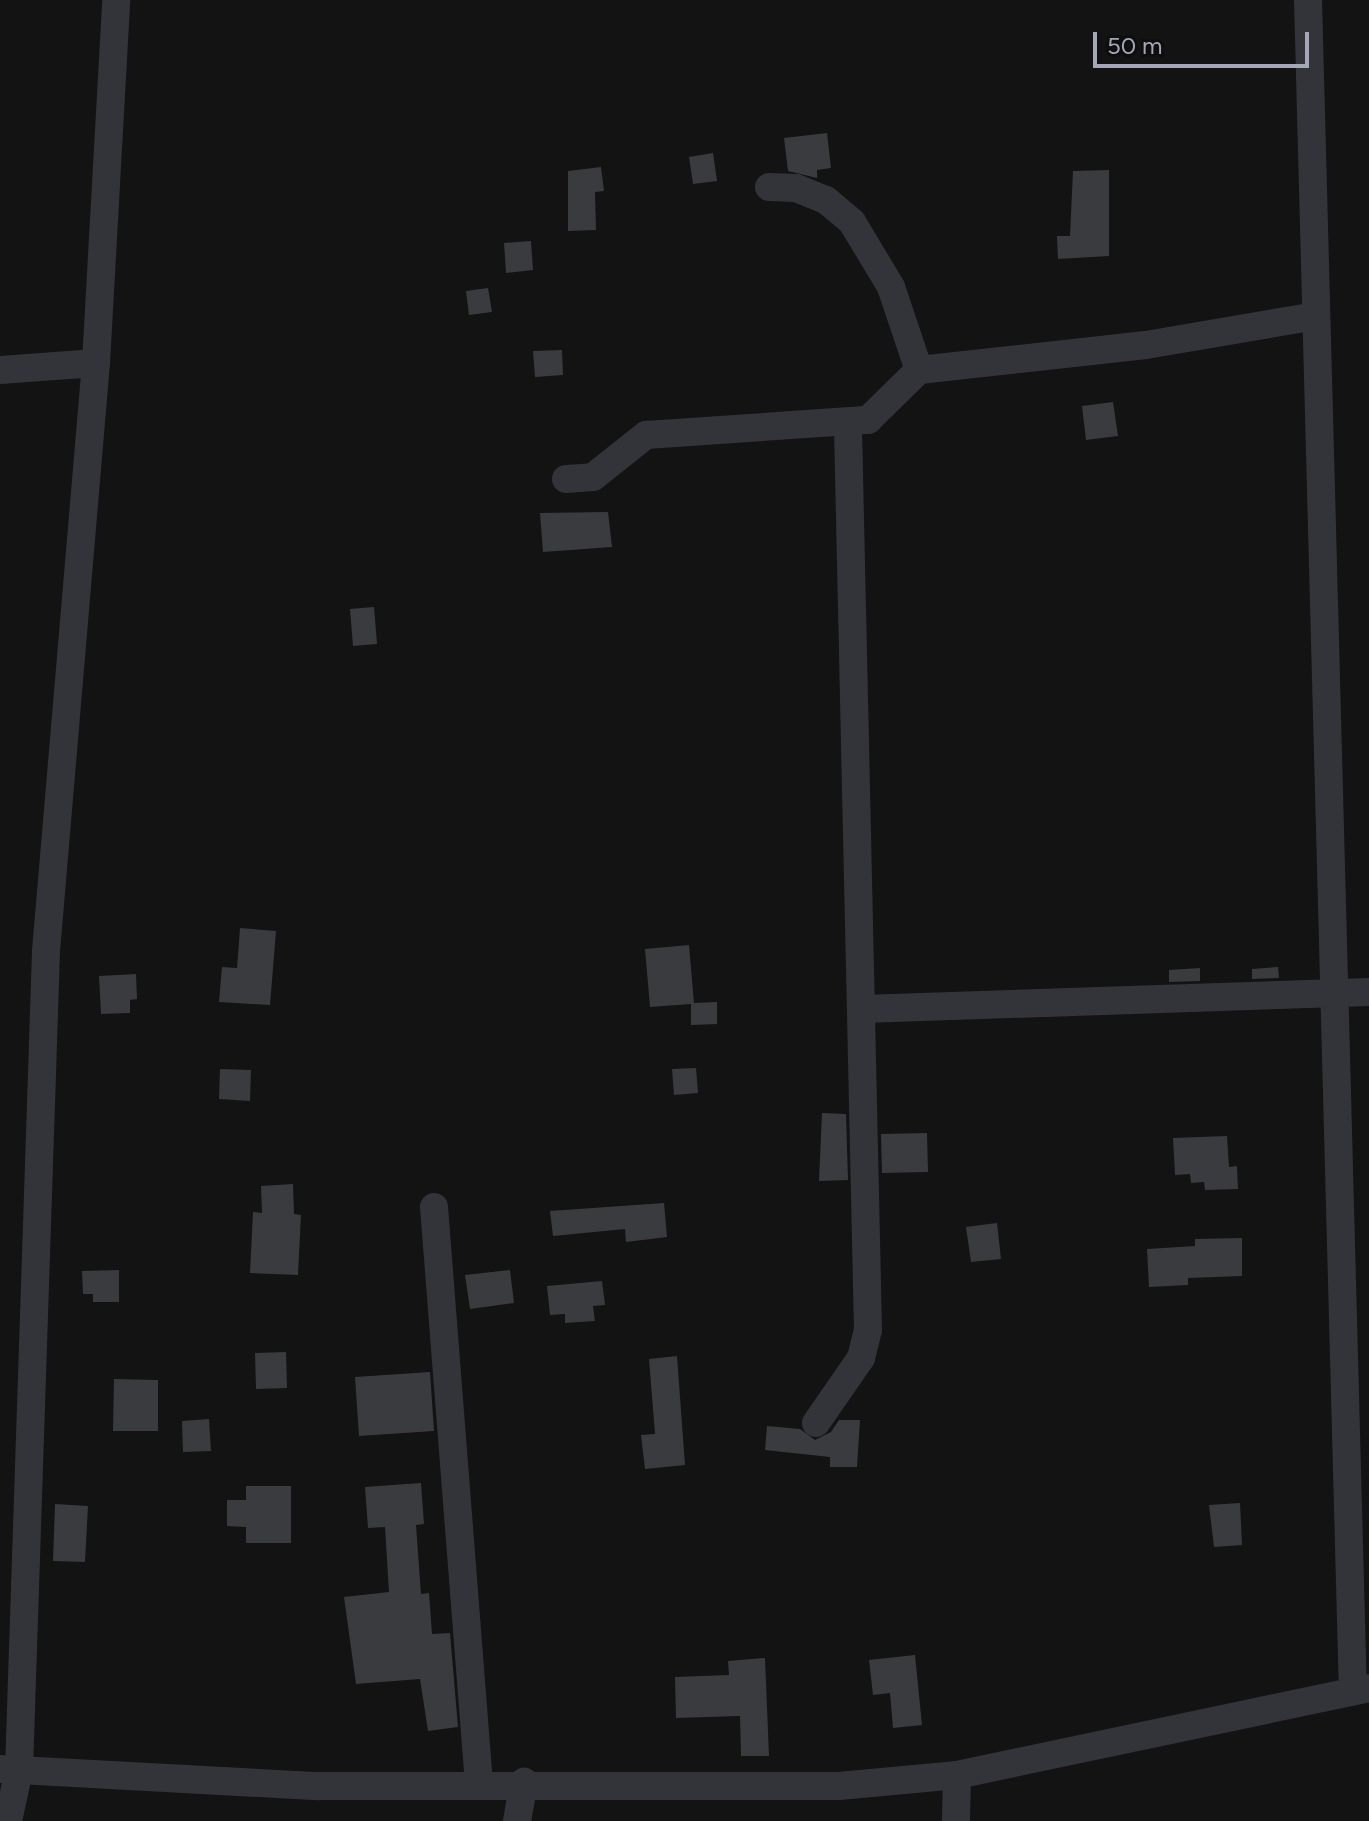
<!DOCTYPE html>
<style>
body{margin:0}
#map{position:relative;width:1369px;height:1821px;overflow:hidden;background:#131314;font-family:Figtree,sans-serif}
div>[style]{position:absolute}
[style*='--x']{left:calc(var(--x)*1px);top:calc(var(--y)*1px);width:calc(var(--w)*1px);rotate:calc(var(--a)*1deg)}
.building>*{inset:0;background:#3a3b3f}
.minor>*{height:28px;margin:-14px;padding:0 14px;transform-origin:14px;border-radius:14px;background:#33343a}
span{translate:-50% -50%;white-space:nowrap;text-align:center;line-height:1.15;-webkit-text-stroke:7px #0e0e0f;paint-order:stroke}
.scale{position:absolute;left:1093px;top:32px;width:216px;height:36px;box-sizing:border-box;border:4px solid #a4a7b6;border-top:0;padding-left:10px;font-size:24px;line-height:28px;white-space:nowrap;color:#a4a7b6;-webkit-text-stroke:6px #0e0e0f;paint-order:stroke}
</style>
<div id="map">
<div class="building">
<div style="clip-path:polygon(827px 133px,831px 168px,817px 170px,817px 178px,788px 171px,784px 138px)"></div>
<div style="clip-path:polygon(713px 153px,717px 181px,693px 184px,689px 157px)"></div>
<div style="clip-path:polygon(601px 167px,604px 191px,595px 192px,596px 230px,568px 231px,568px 171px)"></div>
<div style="clip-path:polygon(1109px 170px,1109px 256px,1058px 259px,1057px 236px,1070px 236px,1073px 171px)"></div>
<div style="clip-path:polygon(531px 241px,533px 270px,506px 273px,504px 243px)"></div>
<div style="clip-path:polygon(488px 288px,492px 312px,469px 315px,466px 291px)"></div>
<div style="clip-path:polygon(562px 350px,563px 375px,535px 377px,533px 351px)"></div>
<div style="clip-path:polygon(1113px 402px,1118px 436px,1086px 440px,1082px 406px)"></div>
<div style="clip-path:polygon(608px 512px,612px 547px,543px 552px,540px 513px)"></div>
<div style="clip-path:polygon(374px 607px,377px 644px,353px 646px,350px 609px)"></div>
<div style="clip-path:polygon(240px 928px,276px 931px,270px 1005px,219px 1002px,222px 967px,237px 968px)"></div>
<div style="clip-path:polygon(689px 945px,694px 1003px,717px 1002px,717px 1024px,691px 1025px,691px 1004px,650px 1007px,645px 949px)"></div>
<div style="clip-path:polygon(1278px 967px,1279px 978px,1252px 979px,1252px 969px)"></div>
<div style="clip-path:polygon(1200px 968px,1200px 981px,1169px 982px,1169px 970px)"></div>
<div style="clip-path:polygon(136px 974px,137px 999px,130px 1000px,130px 1013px,101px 1014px,99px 976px)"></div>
<div style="clip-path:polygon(696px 1068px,698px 1093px,674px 1095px,672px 1069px)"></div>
<div style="clip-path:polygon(220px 1069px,251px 1070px,250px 1101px,219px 1099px)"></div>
<div style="clip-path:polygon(822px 1113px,846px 1114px,848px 1180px,819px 1181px)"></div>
<div style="clip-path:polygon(927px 1133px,928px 1172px,882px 1173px,881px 1134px)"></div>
<div style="clip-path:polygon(1227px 1136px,1229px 1167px,1237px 1166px,1238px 1189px,1205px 1190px,1204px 1182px,1191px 1183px,1190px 1174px,1175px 1175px,1173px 1138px)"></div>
<div style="clip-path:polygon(293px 1184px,294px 1214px,301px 1215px,298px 1275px,250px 1273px,253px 1212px,262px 1213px,261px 1186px)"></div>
<div style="clip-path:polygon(664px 1203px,667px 1237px,626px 1242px,625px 1229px,553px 1236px,550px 1211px)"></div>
<div style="clip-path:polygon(997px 1223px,1001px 1259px,971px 1262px,966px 1227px)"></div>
<div style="clip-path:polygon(1242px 1238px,1242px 1276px,1188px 1278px,1188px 1285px,1149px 1287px,1147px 1249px,1195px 1246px,1195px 1239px)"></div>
<div style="clip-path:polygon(119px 1270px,119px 1302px,93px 1302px,93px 1294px,83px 1294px,82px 1271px)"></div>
<div style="clip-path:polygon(510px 1270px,514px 1303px,470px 1309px,465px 1275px)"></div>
<div style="clip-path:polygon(602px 1281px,605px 1305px,593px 1306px,595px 1321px,565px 1323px,565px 1314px,550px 1315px,547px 1286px)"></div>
<div style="clip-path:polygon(286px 1352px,287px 1388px,256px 1389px,255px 1353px)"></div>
<div style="clip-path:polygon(677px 1356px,685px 1465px,645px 1469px,641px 1435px,655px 1434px,649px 1359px)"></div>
<div style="clip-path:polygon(430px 1372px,434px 1431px,359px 1436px,355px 1377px)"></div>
<div style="clip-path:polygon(114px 1379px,158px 1380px,158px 1431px,113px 1431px)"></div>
<div style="clip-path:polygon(209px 1419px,211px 1451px,183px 1452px,182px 1421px)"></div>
<div style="clip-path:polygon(839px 1420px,860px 1420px,857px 1467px,830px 1467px,830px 1457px,765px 1450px,767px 1426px,800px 1429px,815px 1440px,831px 1432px)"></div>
<div style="clip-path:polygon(421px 1483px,424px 1524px,416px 1525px,421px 1594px,429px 1593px,432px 1634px,450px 1633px,458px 1727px,428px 1731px,420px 1679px,356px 1684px,344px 1597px,389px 1592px,385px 1527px,368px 1528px,365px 1487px)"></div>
<div style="clip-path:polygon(246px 1486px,291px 1486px,291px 1543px,246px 1543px,246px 1527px,227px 1526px,227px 1500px,246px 1500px)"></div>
<div style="clip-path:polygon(1240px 1503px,1242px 1545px,1214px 1547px,1209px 1505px)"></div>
<div style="clip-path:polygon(55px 1504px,88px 1506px,85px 1562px,53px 1561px)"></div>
<div style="clip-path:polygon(915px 1655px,922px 1725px,893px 1728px,890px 1693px,873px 1695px,869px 1660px)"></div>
<div style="clip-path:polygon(765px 1658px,769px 1756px,741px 1756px,740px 1716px,676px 1718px,675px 1677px,729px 1675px,728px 1661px)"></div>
</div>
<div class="minor">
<div style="--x:1308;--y:0;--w:1692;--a:88.48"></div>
<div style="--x:769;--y:187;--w:27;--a:2"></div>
<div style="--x:796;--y:188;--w:32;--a:22"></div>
<div style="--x:826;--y:200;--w:34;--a:40"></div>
<div style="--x:852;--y:222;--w:76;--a:59"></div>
<div style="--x:891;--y:287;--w:88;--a:71.4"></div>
<div style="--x:0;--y:370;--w:96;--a:-4.2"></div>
<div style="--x:566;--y:479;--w:27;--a:-4"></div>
<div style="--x:593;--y:477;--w:68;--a:-38.4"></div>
<div style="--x:646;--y:435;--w:223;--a:-3.9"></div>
<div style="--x:868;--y:420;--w:71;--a:-44.4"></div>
<div style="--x:919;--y:370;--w:228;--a:-6.3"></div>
<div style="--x:1146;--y:345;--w:171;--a:-9.7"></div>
<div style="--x:863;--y:1009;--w:506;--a:-1.92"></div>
<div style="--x:434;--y:1207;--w:579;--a:85.54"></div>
<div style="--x:816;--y:1423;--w:79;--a:-55.3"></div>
<div style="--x:861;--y:1358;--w:29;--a:-76"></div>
<div style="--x:868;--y:1330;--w:905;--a:-91.27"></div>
<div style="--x:0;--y:1769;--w:319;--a:3.1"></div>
<div style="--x:319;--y:1786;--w:520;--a:0"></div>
<div style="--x:839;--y:1786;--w:119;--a:-5.3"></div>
<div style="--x:957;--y:1775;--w:421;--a:-11.9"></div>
<div style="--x:8;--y:1821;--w:52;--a:-77.8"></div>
<div style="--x:19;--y:1770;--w:819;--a:-88.11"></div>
<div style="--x:46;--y:951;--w:590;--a:-85.14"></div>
<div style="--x:96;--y:363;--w:364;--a:-86.8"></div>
<div style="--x:517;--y:1821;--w:40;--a:-80"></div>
<div style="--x:956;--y:1821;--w:46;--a:-88.8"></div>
</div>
<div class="scale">50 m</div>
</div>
